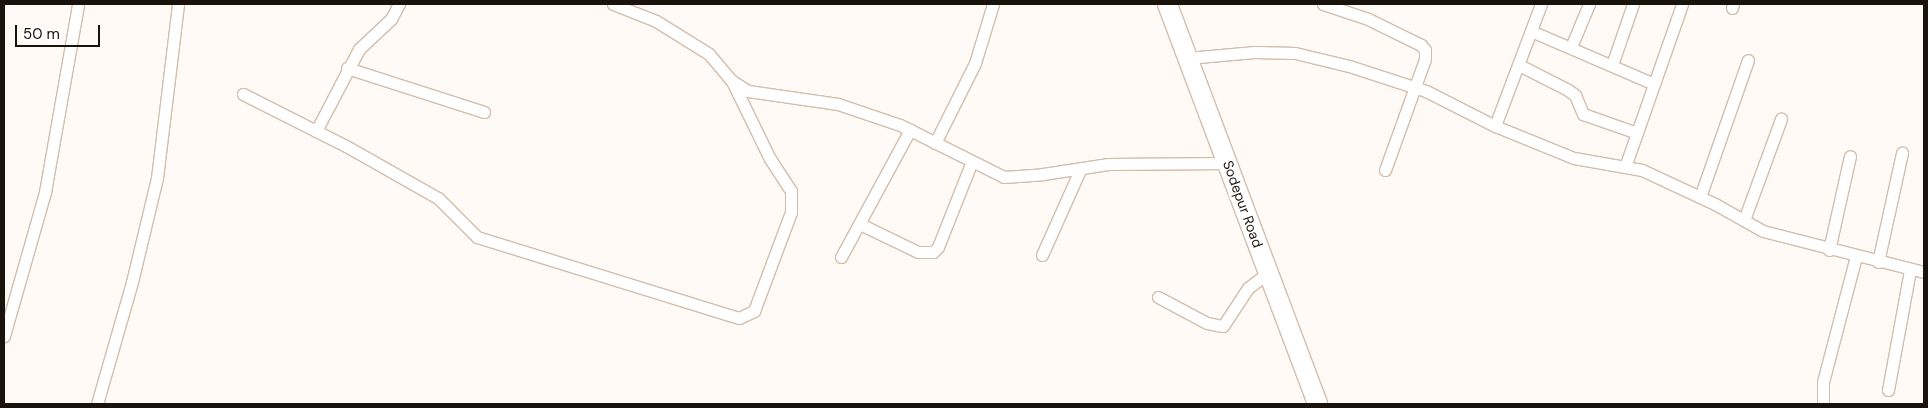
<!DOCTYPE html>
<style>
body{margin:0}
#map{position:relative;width:1928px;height:408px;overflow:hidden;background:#fffaf6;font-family:"DM Sans",sans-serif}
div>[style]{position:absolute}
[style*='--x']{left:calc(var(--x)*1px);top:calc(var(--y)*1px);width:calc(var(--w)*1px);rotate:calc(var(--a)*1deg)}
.roads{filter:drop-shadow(1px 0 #d2bdab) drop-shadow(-1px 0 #d2bdab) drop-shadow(0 1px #d2bdab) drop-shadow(0 -1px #d2bdab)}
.street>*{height:11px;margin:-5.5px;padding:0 5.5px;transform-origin:5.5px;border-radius:5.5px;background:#fff}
.primary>*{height:19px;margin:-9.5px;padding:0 9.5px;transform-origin:9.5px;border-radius:9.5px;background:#fff}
span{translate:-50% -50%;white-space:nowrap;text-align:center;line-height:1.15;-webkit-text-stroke:5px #fff;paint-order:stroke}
.street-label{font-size:14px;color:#1a130c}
.frame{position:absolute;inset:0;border:5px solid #1a130c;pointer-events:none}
.scale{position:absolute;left:15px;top:25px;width:85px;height:22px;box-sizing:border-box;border:2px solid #1a130c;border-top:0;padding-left:6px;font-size:15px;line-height:18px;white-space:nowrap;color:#1a130c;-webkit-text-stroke:4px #fff;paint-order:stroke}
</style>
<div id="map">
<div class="roads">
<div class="street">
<div style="--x:613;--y:4;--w:46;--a:21.6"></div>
<div style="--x:656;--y:21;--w:62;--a:31.9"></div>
<div style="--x:709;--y:54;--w:35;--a:50"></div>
<div style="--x:732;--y:81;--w:19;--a:32"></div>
<div style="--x:748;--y:91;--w:91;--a:8.2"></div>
<div style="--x:838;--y:104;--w:65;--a:18.7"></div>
<div style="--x:900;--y:125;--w:116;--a:26.6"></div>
<div style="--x:1004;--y:177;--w:39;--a:-4"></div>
<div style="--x:1043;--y:174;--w:66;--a:-8.7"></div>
<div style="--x:1108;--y:164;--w:120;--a:-0.5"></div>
<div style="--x:1323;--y:4;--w:47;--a:18.4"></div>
<div style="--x:1368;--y:19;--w:59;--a:26.1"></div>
<div style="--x:1421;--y:45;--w:6;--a:51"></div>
<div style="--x:1425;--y:50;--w:9;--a:90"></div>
<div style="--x:1425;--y:59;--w:118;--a:109.8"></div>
<div style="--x:1541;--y:4;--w:130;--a:110.7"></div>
<div style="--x:1495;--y:126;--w:85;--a:22.1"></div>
<div style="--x:1574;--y:158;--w:69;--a:10"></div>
<div style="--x:1642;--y:170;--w:81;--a:25"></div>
<div style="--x:1715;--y:204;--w:55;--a:29.4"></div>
<div style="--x:1763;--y:231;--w:166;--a:14.3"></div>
<div style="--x:1732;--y:8;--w:4;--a:-76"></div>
<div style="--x:1531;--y:31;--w:134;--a:23.3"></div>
<div style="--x:1571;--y:47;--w:47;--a:-67.3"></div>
<div style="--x:1187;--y:58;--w:68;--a:-5"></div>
<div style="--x:1255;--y:52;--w:40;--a:1.4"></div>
<div style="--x:1295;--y:53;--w:56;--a:13.5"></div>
<div style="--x:1349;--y:66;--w:81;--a:18"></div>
<div style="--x:1426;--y:91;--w:77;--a:26.9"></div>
<div style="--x:1519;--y:65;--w:55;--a:27"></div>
<div style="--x:1568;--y:90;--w:9;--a:36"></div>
<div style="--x:1575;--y:95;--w:21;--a:67"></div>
<div style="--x:1583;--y:114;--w:57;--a:19.4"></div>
<div style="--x:1612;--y:65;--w:65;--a:-71"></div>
<div style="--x:347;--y:68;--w:144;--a:17.8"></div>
<div style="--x:243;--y:94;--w:115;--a:26.8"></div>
<div style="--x:346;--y:146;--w:106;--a:29.5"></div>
<div style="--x:438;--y:198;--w:55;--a:45"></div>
<div style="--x:477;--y:237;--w:274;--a:17.2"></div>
<div style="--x:739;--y:318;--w:17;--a:-25"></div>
<div style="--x:754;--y:311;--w:106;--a:-69.5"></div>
<div style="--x:791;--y:212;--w:21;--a:-90"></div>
<div style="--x:791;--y:191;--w:38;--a:-123"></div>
<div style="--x:770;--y:159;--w:87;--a:-116"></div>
<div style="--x:316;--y:131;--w:93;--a:-62.3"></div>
<div style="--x:359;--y:49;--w:44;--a:-43.2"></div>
<div style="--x:391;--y:19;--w:17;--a:-62"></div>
<div style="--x:935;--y:143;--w:89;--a:-63.4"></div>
<div style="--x:975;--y:63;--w:62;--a:-73"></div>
<div style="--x:1625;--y:167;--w:173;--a:-70.7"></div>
<div style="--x:1700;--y:197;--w:145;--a:-70.7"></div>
<div style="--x:1744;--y:220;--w:108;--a:-69.9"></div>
<div style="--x:860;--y:224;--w:64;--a:25.8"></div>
<div style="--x:918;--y:252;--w:15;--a:0"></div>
<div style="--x:933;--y:252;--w:7;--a:-45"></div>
<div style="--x:938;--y:247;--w:92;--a:-68.4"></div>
<div style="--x:1829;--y:250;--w:96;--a:-77.4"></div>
<div style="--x:1042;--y:255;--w:95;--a:-65.9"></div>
<div style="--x:841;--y:257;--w:145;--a:-61.5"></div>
<div style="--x:1878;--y:262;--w:112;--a:-77.6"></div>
<div style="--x:1158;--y:297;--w:55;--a:28"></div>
<div style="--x:1207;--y:323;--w:16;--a:11"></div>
<div style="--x:1223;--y:326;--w:45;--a:-56.7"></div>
<div style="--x:1248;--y:288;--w:25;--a:-37"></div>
<div style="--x:4;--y:336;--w:150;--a:-74.1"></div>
<div style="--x:45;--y:192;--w:191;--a:-80"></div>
<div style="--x:1888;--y:390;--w:122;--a:-79.6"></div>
<div style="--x:97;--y:404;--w:127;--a:-74"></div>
<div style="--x:132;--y:282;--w:107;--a:-76.5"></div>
<div style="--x:157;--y:178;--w:175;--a:-83.1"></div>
<div style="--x:1823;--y:404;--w:22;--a:-90"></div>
<div style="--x:1823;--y:382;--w:130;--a:-75.3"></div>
</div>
<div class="primary">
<div style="--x:1167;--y:4;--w:427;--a:69.4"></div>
</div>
</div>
<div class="street-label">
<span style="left:1243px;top:204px;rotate:70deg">Sodepur Road</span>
</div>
<div class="frame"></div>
<div class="scale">50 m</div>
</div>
